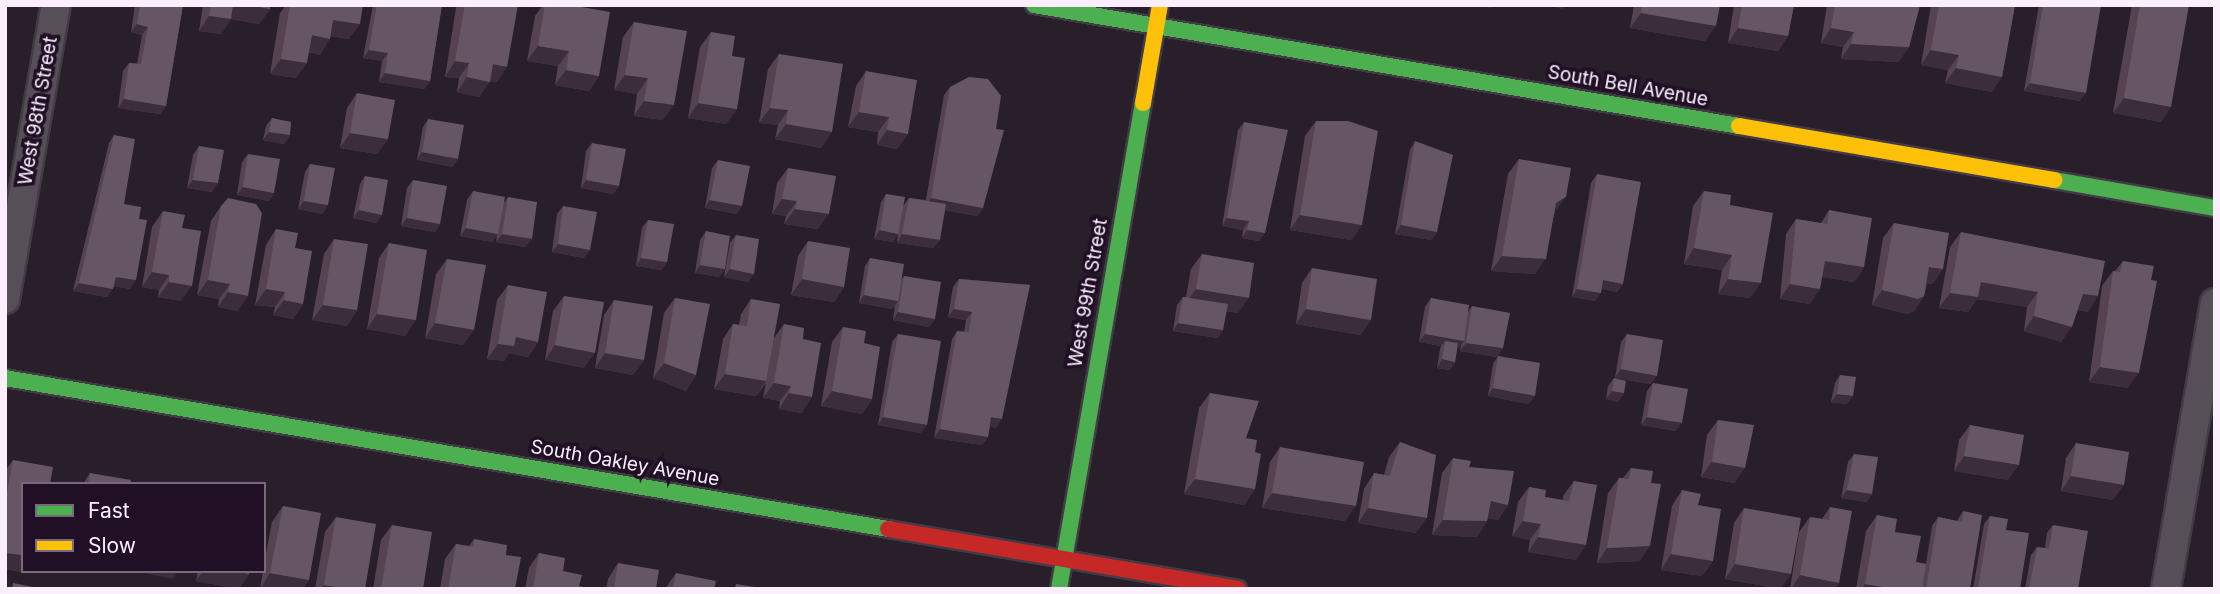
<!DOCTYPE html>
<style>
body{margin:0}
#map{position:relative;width:2220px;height:594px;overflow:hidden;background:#281f2a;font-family:Inter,sans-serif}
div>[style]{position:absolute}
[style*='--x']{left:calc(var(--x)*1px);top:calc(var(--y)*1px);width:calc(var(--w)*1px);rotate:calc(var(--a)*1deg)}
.roads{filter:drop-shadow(2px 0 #423b45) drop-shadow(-2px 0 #423b45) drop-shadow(0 2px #423b45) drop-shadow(0 -2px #423b45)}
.street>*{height:28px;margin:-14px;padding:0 14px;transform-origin:14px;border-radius:14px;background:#574f58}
.fast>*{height:16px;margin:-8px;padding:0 8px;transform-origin:8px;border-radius:8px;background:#4caf50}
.slow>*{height:16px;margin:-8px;padding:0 8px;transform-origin:8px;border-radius:8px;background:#ffc107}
.jam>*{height:16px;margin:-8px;padding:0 8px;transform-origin:8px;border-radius:8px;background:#c62828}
.wall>*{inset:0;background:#554450}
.shaded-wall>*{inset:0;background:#3b2d39}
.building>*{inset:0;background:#665663}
span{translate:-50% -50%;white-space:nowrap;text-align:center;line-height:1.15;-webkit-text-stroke:7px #211025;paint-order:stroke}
.street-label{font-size:19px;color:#fbeffe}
.frame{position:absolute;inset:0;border:7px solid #fbeffe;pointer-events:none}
.legend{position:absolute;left:21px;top:482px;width:245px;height:91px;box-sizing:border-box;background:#211025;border:2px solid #78697c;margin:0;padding:9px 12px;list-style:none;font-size:21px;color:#fbeffe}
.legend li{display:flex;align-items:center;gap:14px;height:35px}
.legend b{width:35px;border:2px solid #78697c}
</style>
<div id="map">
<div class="roads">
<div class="street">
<div style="--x:5;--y:299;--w:298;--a:-80.2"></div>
<div style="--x:2166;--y:589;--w:290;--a:-80.3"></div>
</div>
<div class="fast">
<div style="--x:1034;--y:5;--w:715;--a:9.74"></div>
<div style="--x:2054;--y:180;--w:163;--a:9.9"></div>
<div style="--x:5;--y:378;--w:896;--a:9.7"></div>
<div style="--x:1059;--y:589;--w:493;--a:-80.2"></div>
</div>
<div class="slow">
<div style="--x:1143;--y:103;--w:99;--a:-80.2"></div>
<div style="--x:1739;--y:126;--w:320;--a:9.7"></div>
</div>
<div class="jam">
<div style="--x:888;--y:529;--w:355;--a:9.7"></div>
</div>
</div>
<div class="wall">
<div style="clip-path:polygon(135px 5px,183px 5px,166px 106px,160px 114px,118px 108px,123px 71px,129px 63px,137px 64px,142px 35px,131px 32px)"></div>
<div style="clip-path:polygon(203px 5px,270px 5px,270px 9px,259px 24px,231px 19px,221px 34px,199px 31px)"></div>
<div style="clip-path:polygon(286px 5px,363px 5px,349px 39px,331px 36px,320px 55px,309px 52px,296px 78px,270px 74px,280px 13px)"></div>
<div style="clip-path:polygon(373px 5px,442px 5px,430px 81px,424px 89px,379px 82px,382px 61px,363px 58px)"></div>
<div style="clip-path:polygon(458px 5px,518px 5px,497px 82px,490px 81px,479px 97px,457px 92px,459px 78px,445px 77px,456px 8px)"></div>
<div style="clip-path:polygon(543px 5px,570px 5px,599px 76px,589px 91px,555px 85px,558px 66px,527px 61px,535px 16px)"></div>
<div style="clip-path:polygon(1634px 5px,1720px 5px,1705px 41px,1630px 28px)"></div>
<div style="clip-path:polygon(1734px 5px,1794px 5px,1788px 36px,1778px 51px,1728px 43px)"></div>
<div style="clip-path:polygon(1827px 5px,1920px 5px,1909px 47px,1898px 62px,1841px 59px,1843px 47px,1821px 43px)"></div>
<div style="clip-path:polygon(1931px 5px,2015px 5px,2002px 77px,1992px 92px,1945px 83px,1948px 70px,1921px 65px)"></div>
<div style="clip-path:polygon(2039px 5px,2101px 5px,2080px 101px,2024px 91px)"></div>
<div style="clip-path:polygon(2132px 5px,2189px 5px,2161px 122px,2113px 113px)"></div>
<div style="clip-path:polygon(634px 22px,663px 120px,634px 116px,637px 94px,614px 90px,623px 37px)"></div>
<div style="clip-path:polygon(711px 32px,732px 56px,737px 109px,726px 124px,688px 118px,700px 47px)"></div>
<div style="clip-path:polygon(779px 54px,821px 148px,775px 139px,778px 125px,759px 123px,768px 69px)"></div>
<div style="clip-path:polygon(866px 71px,908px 134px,897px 149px,877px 145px,878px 132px,848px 127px,856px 86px)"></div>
<div style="clip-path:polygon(950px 87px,983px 208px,977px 216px,945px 210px,934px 248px,897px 243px,898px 234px,893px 242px,874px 239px,881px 202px,886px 194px,903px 206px,909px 198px,926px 200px,944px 95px)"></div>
<div style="clip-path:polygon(357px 93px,388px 139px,377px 154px,340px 148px,347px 108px)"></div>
<div style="clip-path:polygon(272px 118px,290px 135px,284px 144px,263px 140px,266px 126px)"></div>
<div style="clip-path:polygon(428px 119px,453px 167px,417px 160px,423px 127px)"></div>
<div style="clip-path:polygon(1316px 121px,1362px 225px,1351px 240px,1290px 230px,1305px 136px)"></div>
<div style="clip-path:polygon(1244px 122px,1265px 233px,1259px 241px,1242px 238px,1243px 230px,1222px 226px,1238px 130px)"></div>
<div style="clip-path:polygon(114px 135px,124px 204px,139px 219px,130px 289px,114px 286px,107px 297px,73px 291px,109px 143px)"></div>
<div style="clip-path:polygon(1415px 141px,1437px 232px,1431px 240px,1395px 234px,1410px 150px)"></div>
<div style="clip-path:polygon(592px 143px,614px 194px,581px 188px,586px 151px)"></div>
<div style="clip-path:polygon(199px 146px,212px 192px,187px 188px,193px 155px)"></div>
<div style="clip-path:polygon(248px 154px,274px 193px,269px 201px,237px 195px,242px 162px)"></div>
<div style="clip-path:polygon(1519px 159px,1555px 212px,1535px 274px,1491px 271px,1508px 174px)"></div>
<div style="clip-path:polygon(718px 160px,737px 214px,705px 208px,712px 168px)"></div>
<div style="clip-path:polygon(310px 164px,328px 205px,322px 214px,298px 209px,305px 172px)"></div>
<div style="clip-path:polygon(788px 168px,818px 229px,784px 224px,786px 216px,772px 214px,777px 183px)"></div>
<div style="clip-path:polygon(1597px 174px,1623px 284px,1617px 292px,1602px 289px,1595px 301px,1572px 297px,1591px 183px)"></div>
<div style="clip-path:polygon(365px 176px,377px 223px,353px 218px,360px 184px)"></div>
<div style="clip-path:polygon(413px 180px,440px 224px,435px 232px,401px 226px,407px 188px)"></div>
<div style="clip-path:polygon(473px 191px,504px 203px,508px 197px,526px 247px,496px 242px,497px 235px,492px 242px,460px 236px,467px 200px)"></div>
<div style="clip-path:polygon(1704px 191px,1750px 298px,1718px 294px,1722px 270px,1684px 264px,1693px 206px)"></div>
<div style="clip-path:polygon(221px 206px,238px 311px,218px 307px,219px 299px,197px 295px,211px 221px)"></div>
<div style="clip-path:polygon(563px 206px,584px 258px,552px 252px,557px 214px)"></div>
<div style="clip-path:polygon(1829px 210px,1864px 267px,1854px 282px,1822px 277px,1810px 304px,1780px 299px,1786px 234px,1796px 219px,1821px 223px)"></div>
<div style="clip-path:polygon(163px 211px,182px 228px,181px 301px,158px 297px,159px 290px,142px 287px,152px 227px)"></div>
<div style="clip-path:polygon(648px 220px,667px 262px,661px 270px,636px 266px,642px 228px)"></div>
<div style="clip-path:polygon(1894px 223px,1943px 269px,1932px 284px,1927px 283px,1924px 296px,1914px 311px,1907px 314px,1872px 305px,1883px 238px)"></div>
<div style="clip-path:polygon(276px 229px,295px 248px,303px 304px,293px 319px,273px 315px,275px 307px,255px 305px,266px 245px)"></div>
<div style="clip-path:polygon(706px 231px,725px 269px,719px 277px,695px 273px,700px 240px)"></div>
<div style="clip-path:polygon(1961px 232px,2088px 312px,2078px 310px,2061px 342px,2024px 331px,2027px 307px,1977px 299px,1968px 312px,1939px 308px,1950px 247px)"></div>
<div style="clip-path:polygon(736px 235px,754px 274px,748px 282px,724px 277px,730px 243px)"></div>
<div style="clip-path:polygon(334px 239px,357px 310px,347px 326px,312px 320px,324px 254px)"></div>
<div style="clip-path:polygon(808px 241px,844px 287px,834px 302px,791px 295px,798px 256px)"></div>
<div style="clip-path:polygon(389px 243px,416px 320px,405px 336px,367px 329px,379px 258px)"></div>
<div style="clip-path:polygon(1202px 254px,1238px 313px,1226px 311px,1223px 330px,1218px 338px,1173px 331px,1177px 305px,1183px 297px,1186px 297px,1191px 269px)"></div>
<div style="clip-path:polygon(870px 258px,901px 280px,904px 276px,935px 319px,929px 327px,893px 320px,895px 305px,892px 309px,859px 303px,865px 266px)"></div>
<div style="clip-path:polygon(447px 259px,463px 345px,425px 338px,436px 274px)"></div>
<div style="clip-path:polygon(2123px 261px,2151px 280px,2128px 388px,2089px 382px,2102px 286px,2113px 271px,2115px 271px)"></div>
<div style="clip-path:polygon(1312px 268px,1371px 320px,1360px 335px,1296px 324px,1302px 283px)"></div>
<div style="clip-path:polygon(959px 279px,1030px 285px,996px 428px,990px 426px,988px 437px,982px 445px,934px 438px,952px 339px,957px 331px,964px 332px,966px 320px,948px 317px,953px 287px)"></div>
<div style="clip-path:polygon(508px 285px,538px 342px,528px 357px,509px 353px,504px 361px,487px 359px,497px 300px)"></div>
<div style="clip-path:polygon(564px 296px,584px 368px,545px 360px,553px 311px)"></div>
<div style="clip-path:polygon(675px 298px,696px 375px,686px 391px,653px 378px,664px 313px)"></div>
<div style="clip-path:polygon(1431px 298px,1468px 312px,1472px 306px,1503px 348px,1497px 357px,1460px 351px,1461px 345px,1457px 349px,1455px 362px,1450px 370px,1437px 368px,1440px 349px,1441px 346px,1419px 342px,1425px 307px)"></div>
<div style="clip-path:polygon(751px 299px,774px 338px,784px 324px,803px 339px,802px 413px,779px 409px,780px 401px,763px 398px,766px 383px,756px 396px,714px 389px,723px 339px,733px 324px,739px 325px,741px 314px)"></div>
<div style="clip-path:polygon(614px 300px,644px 360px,633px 375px,595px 368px,604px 315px)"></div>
<div style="clip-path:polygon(843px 327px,864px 343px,872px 399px,862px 414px,821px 406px,832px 342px)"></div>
<div style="clip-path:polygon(898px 334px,921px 433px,878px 425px,892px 342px)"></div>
<div style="clip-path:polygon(1627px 334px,1651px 384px,1615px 378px,1621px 342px)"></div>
<div style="clip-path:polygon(1498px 356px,1529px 404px,1488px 396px,1493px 364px)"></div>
<div style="clip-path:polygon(1840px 375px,1847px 404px,1831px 402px,1835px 383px)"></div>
<div style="clip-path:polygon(1614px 378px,1624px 393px,1618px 402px,1606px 399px,1608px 386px)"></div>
<div style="clip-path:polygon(1653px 383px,1676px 431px,1641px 425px,1647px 391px)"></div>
<div style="clip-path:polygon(1210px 393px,1246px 438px,1255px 452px,1255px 489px,1244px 505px,1184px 494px,1199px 408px)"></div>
<div style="clip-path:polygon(1718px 420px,1735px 483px,1701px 477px,1707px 435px)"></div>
<div style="clip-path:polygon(1970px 425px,2008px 480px,1954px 471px,1959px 440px)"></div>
<div style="clip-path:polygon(1400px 442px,1416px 533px,1358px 523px,1364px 489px,1374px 473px,1384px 475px,1389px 457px)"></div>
<div style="clip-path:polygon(2076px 443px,2113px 500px,2061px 491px,2066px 458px)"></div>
<div style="clip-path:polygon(1280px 447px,1345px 521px,1262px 508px,1270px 462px)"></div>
<div style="clip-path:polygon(1854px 454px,1867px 502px,1841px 498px,1848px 462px)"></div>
<div style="clip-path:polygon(1453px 458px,1508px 505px,1498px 520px,1488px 518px,1487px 521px,1477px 537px,1432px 535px,1442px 473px)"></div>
<div style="clip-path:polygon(13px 460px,23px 571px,28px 571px,26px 573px,5px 569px,5px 471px)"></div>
<div style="clip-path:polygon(1631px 468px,1651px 483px,1640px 561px,1597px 563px,1608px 493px,1619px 478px,1623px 478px)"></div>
<div style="clip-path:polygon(90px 473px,130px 484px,83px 484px)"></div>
<div style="clip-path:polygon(1574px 481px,1576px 560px,1528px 552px,1530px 540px,1512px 536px,1518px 502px,1529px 487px,1545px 497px,1563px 500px,1563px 496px)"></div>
<div style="clip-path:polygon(1682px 490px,1698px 505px,1713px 561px,1702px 576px,1661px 570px,1672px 506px)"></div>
<div style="clip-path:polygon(283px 506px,309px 580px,303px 589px,260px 589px,263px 571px,264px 571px,264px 564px,272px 522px)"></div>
<div style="clip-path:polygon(1830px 507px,1835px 589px,1790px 589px,1799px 532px,1810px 517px,1822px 519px)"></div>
<div style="clip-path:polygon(1744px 508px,1781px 589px,1725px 579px,1734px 523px)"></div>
<div style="clip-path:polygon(1963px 511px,1970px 589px,1856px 589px,1866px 531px,1877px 515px,1916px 562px,1926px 564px,1932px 526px,1938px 517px,1957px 521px)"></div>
<div style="clip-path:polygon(1990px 516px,2006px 530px,2020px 589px,1973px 589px,1984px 524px)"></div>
<div style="clip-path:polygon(336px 517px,365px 589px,315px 589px,325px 532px)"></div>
<div style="clip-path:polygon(392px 525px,423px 589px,373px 589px,381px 540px)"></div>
<div style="clip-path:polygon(2053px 525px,2078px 589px,2025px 589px,2031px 555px,2037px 547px,2045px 548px,2047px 533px)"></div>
<div style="clip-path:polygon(474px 539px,506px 555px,515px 589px,440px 589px,445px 559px,456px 544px,469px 546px)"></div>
<div style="clip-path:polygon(539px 553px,563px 571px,579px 586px,591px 589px,525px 589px,529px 568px)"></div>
<div style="clip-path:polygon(618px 563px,656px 589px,606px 589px,608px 579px)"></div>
<div style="clip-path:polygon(198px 571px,249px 571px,249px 574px,239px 589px,196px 581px)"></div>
<div style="clip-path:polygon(676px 573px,714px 589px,665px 589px)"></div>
</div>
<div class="shaded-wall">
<div style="clip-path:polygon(232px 5px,249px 5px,270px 9px,259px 24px,229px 19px,231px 19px,221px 34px,199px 31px,209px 16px)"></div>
<div style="clip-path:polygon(1478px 5px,1493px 5px,1491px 8px)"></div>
<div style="clip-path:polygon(1544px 5px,1565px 5px,1563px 9px)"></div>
<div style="clip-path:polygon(1641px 13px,1716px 26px,1705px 41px,1630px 28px)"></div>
<div style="clip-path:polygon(333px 20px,360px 24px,349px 39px,323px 35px)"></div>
<div style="clip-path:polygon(137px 24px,148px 27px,142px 35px,131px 32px)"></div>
<div style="clip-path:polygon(1738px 28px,1788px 36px,1778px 51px,1728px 43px)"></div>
<div style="clip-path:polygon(1831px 28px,1854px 32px,1843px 47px,1821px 43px)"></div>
<div style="clip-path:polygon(312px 35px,330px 39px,320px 55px,301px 51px)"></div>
<div style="clip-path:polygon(1851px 44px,1909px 47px,1898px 62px,1841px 59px)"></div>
<div style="clip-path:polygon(538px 46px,569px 51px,558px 66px,527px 61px)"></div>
<div style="clip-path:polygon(369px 50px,388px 53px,382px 61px,363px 58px)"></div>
<div style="clip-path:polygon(1931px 50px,1959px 55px,1948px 70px,1921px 65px)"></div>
<div style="clip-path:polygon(281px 59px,307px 63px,296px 78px,270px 74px)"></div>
<div style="clip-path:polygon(455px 61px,469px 63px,459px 78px,445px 77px)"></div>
<div style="clip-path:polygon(493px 64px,507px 67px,497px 82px,482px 79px)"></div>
<div style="clip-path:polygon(1956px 68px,2002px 77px,1992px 92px,1945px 83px)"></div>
<div style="clip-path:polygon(566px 70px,599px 76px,589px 91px,555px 85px)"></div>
<div style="clip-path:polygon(385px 73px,430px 81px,424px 89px,379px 82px)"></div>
<div style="clip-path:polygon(625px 75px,648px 78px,637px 94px,614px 90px)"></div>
<div style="clip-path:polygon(467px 77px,490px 82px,479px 97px,457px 92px)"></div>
<div style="clip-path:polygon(2030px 83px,2086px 93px,2080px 101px,2024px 91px)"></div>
<div style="clip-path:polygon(2124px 98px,2171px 107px,2161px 122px,2113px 113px)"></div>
<div style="clip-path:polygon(124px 99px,166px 106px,160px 114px,118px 108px)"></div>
<div style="clip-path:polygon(644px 101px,674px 105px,663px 120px,634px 116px)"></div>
<div style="clip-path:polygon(698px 103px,737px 109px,726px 124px,688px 118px)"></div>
<div style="clip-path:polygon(770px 108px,788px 110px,778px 125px,759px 123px)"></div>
<div style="clip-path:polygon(859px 112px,889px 117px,878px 132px,848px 127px)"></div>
<div style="clip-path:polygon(786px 124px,832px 132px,821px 148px,775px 139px)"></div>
<div style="clip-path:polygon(887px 130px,908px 134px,897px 149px,877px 145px)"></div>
<div style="clip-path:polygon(269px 132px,290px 135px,284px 144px,263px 140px)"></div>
<div style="clip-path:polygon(350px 133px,388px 139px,377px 154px,340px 148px)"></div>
<div style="clip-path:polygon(422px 152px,458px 159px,453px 167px,417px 160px)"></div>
<div style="clip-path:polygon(193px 180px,218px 183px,212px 192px,187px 188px)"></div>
<div style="clip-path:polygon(586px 180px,619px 186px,614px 194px,581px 188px)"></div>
<div style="clip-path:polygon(243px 187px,274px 193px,269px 201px,237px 195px)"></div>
<div style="clip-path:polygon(1566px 197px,1555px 212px,1546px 218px,1556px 203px)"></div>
<div style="clip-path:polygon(931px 198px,983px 208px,977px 216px,925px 207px)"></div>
<div style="clip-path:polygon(782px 199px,797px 201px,786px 216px,772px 214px)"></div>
<div style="clip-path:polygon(710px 200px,742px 206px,737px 214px,705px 208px)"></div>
<div style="clip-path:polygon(304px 201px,328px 205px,322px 214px,298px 209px)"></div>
<div style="clip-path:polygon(795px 209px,829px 214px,818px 229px,784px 224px)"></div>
<div style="clip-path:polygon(359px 210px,382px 215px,377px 223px,353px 218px)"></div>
<div style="clip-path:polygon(1300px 215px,1362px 225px,1351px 240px,1290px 230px)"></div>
<div style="clip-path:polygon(407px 218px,440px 224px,435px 232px,401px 226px)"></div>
<div style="clip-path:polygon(1227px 218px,1249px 221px,1243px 230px,1222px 226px)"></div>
<div style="clip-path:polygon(1401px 225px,1437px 232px,1431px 240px,1395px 234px)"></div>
<div style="clip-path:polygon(466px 228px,498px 234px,492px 242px,460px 236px)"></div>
<div style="clip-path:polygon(880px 230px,898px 234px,893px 242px,874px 239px)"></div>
<div style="clip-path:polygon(1247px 230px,1265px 233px,1259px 241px,1242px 238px)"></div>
<div style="clip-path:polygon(502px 234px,532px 239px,526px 247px,496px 242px)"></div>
<div style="clip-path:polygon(902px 234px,940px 240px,934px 248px,897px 243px)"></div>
<div style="clip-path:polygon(558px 244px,590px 250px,584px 258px,552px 252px)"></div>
<div style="clip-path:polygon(1694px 248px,1732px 255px,1722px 270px,1684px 264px)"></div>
<div style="clip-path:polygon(1502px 256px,1546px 259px,1535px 274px,1491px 271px)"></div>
<div style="clip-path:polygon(641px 258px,667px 262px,661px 270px,636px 266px)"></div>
<div style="clip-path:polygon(1825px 261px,1864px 267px,1854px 282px,1815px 276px)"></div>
<div style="clip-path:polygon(700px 265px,725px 269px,719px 277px,695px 273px)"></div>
<div style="clip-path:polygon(1929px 267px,1943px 269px,1932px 284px,1919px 282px)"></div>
<div style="clip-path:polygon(730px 269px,754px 274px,748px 282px,724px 277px)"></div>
<div style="clip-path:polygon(152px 272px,169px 275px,159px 290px,142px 287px)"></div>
<div style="clip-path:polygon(116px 277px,136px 280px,130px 289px,110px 285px)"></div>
<div style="clip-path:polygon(802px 279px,844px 287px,834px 302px,791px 295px)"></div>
<div style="clip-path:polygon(1728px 279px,1761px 283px,1750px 298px,1718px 294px)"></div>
<div style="clip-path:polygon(208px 280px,230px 284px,219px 299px,197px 295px)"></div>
<div style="clip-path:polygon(1603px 280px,1623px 284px,1617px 292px,1597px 288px)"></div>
<div style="clip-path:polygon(169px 282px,192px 286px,181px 301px,158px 297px)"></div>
<div style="clip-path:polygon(1981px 282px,2038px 292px,2027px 307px,1977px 299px,1968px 312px,1939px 308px,1950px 293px)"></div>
<div style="clip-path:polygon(79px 283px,113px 289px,107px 297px,73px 291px)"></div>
<div style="clip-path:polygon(1790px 284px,1820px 289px,1810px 304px,1780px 299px)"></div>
<div style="clip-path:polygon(266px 289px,285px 292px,275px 307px,255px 305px)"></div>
<div style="clip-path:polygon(1196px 289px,1249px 298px,1238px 313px,1185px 304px)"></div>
<div style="clip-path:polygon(1577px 289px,1601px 293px,1595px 301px,1572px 297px)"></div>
<div style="clip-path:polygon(1882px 290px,1924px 296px,1914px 311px,1907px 314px,1872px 305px)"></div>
<div style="clip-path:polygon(228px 292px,248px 296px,238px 311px,218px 307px)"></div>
<div style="clip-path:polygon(2083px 294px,2098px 296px,2088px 312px,2072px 309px)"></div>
<div style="clip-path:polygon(864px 295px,898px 301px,892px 309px,859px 303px)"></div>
<div style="clip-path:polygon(284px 300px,303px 304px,293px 319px,273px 315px)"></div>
<div style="clip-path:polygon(323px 305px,357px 310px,347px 326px,312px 320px)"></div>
<div style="clip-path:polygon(954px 309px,972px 312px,966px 320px,948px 317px)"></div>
<div style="clip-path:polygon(1306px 309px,1371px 320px,1360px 335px,1296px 324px)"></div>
<div style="clip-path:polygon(898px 312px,935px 319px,929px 327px,893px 320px)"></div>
<div style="clip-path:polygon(377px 314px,416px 320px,405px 336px,367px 329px)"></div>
<div style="clip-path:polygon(2034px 316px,2072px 327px,2061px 342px,2024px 331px)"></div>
<div style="clip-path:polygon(435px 323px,474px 330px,463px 345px,425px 338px)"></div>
<div style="clip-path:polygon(1178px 323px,1223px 330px,1218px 338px,1173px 331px)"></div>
<div style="clip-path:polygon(1425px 334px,1464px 341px,1458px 349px,1444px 347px,1445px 341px,1441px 346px,1419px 342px)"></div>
<div style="clip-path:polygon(516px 337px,538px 342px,528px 357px,509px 353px,504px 361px,487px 359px,498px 344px)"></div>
<div style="clip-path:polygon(1466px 343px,1503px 348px,1497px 357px,1460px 351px)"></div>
<div style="clip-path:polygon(555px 345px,595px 353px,584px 368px,545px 360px)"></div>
<div style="clip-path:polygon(605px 353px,644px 360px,633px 375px,595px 368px)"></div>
<div style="clip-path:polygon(1442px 359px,1455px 362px,1450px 370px,1437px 368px)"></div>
<div style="clip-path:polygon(664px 363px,696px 375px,686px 391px,653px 378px)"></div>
<div style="clip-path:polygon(2100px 367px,2139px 373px,2128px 388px,2089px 382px)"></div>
<div style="clip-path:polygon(1621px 369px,1657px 376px,1651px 384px,1615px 378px)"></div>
<div style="clip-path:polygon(725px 374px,766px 381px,756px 396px,714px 389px)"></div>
<div style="clip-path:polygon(774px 383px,791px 386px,780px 401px,763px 398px)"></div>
<div style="clip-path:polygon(1493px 388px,1535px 396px,1529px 404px,1488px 396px)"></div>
<div style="clip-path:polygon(832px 391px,872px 399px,862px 414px,821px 406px)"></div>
<div style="clip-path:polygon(1612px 391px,1624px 393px,1618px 402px,1606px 399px)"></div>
<div style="clip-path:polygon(789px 393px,812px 397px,802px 413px,779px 409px)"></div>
<div style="clip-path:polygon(1837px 394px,1853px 396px,1847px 404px,1831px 402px)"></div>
<div style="clip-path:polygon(883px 417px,927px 425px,921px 433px,878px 425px)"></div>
<div style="clip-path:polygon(991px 417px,1002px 419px,996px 428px,985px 426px)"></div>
<div style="clip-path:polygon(1647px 417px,1682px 423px,1676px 431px,1641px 425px)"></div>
<div style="clip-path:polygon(940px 429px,988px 437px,982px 445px,934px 438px)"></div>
<div style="clip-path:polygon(1964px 456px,2019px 465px,2008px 480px,1954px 471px)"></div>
<div style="clip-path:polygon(1712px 462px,1745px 468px,1735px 483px,1701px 477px)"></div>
<div style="clip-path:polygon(2071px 476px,2124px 485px,2113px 500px,2061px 491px)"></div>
<div style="clip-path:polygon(1195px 479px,1255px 489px,1244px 505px,1184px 494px)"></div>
<div style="clip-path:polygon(1847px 490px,1872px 494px,1867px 502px,1841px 498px)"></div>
<div style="clip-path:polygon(1272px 493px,1356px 506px,1345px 521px,1262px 508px)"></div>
<div style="clip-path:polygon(1491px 501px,1508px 505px,1498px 520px,1480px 516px)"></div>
<div style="clip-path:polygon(1368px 508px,1427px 518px,1416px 533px,1358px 523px)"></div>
<div style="clip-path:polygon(1443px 520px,1487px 521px,1477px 537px,1432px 535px)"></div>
<div style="clip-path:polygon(1523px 521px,1541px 524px,1530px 540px,1512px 536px)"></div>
<div style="clip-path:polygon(1538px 537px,1586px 545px,1576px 560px,1528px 552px)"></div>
<div style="clip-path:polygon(1650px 546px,1640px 561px,1597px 563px,1607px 548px)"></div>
<div style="clip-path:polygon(5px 553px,23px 555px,23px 571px,28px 571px,26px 573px,5px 569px)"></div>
<div style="clip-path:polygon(1671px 554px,1713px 561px,1702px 576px,1661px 570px)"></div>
<div style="clip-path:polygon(1735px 564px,1791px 574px,1781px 589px,1725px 579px)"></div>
<div style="clip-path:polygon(134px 571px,178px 571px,173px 579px)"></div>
<div style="clip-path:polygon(203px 571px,235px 571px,249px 574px,239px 589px,196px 581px)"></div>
<div style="clip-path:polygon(270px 573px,309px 580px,303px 589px,260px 589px)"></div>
<div style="clip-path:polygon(1800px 575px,1839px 583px,1835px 589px,1791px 589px)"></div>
<div style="clip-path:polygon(1865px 584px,1889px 588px,1888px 589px,1862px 589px)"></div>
<div style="clip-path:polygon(324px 585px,349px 589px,321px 589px)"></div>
</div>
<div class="building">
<div style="clip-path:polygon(140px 5px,183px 5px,166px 106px,124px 99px,129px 63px,141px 64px,148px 27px,137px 24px)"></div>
<div style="clip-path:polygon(211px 5px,233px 5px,231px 19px,209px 16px)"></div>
<div style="clip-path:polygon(249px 5px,270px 5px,270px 9px)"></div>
<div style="clip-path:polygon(290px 5px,363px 5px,360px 24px,333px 20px,330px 39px,312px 35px,307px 63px,281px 59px)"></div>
<div style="clip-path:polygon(377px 5px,442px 5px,430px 81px,385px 73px,388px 53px,369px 50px)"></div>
<div style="clip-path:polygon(465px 5px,518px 5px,507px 67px,493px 64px,490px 82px,467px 77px,469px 63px,455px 61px)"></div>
<div style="clip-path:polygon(545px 5px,570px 5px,610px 12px,599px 76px,566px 70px,569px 51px,538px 46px)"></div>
<div style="clip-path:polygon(1642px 5px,1720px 5px,1716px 26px,1641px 13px)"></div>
<div style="clip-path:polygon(1742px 5px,1794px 5px,1788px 36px,1738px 28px)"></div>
<div style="clip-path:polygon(1835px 5px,1920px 5px,1909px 47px,1851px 44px,1854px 32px,1831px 28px)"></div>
<div style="clip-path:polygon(1939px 5px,2015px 5px,2002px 77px,1956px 68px,1959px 55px,1931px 50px)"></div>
<div style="clip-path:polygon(2043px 5px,2101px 5px,2086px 93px,2030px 83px)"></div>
<div style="clip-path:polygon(2140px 5px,2189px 5px,2171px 107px,2124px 98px)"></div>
<div style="clip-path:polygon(634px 22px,687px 31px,674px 105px,644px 101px,648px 78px,625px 75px)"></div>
<div style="clip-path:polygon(711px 32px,735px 36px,732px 56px,745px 58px,737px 109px,698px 103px)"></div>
<div style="clip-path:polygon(779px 54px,843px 64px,832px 132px,786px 124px,788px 110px,770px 108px)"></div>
<div style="clip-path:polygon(866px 71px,917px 80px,908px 134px,887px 130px,889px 117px,859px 112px)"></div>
<div style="clip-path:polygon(969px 77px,988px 79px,1001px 96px,996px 129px,1004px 130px,983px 208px,931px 198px,950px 87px)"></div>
<div style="clip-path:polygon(357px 93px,395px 100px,388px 139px,350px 133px)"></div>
<div style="clip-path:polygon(272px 118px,291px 122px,290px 135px,269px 132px)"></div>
<div style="clip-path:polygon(428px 119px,464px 125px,458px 159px,422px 152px)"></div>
<div style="clip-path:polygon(1316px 121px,1348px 121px,1378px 131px,1362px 225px,1300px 215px)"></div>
<div style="clip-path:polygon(1244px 122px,1288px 130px,1265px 233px,1247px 230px,1249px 221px,1227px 218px)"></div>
<div style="clip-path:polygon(114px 135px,135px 139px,124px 204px,141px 207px,139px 219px,147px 220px,136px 280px,116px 277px,113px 289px,79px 283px)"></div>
<div style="clip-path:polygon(1415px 141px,1453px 155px,1437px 232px,1401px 225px)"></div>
<div style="clip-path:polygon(592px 143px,626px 149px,619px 186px,586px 180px)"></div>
<div style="clip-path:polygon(199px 146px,224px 150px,218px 183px,193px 180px)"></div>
<div style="clip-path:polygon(248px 154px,280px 159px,274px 193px,243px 187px)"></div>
<div style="clip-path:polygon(1519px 159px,1571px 168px,1566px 197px,1556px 203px,1546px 259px,1502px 256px)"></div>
<div style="clip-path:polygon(718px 160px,750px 166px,742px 206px,710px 200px)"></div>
<div style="clip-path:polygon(310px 164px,335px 168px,328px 205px,304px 201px)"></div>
<div style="clip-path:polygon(788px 168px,836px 176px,829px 214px,795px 209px,797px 201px,782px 199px)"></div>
<div style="clip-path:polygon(1597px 174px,1641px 182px,1623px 284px,1603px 280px,1601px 293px,1577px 289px)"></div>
<div style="clip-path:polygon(365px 176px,388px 180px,382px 215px,359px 210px)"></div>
<div style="clip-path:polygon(413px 180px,447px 186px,440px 224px,407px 218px)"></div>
<div style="clip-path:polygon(473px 191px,505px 197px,498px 234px,466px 228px)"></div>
<div style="clip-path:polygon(1704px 191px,1731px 195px,1730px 205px,1773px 213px,1761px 283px,1728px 279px,1732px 255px,1694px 248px)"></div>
<div style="clip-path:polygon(886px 194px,905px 197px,898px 234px,880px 230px)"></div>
<div style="clip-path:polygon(508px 197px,537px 202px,532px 239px,502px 234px)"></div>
<div style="clip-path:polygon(228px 198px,256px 204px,262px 213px,248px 296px,228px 292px,230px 284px,208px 280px,221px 206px)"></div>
<div style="clip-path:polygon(909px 198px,946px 204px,940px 240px,902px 234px)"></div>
<div style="clip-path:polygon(563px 206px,597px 212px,590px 250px,558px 244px)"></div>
<div style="clip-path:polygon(1829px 210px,1872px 218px,1864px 267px,1825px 261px,1820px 289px,1790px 284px,1796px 219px,1827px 224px)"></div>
<div style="clip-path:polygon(163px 211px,185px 215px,182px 228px,201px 231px,192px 286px,169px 282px,169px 275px,152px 272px)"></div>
<div style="clip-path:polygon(648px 220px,674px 224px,667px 262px,641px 258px)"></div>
<div style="clip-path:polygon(1894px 223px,1949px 233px,1943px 269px,1929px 267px,1924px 296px,1918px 299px,1882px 290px)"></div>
<div style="clip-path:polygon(276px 229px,298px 233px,295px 248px,312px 251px,303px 304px,284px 300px,285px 292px,266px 289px)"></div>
<div style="clip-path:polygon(706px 231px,730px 236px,725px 269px,700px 265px)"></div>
<div style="clip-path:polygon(1961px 232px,2105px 261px,2098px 296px,2083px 294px,2072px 327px,2034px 316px,2038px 292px,1981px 282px,1978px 297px,1950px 293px)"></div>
<div style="clip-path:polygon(736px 235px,759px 239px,754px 274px,730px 269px)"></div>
<div style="clip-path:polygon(334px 239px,368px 244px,357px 310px,323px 305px)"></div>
<div style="clip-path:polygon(808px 241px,850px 248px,844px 287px,802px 279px)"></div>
<div style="clip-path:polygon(389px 243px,427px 250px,416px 320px,377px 314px)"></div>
<div style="clip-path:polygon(1202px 254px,1254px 263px,1249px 298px,1196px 289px)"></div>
<div style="clip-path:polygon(870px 258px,904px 264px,898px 301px,864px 295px)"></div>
<div style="clip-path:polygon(447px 259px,486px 265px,474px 330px,435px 323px)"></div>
<div style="clip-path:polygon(2123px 261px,2154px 266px,2151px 280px,2157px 281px,2139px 373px,2100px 367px,2113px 271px,2120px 272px)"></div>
<div style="clip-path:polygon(1312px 268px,1377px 279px,1371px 320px,1306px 309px)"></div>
<div style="clip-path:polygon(904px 276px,941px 282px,935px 319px,898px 312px)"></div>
<div style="clip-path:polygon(959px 279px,1030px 285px,1002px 419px,991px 417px,988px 437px,940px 429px,957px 331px,969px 332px,972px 312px,954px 309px)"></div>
<div style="clip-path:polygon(508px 285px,547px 292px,538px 342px,516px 337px,514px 346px,498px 344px)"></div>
<div style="clip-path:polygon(564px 296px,604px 302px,595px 353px,555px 345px)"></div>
<div style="clip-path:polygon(1183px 297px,1228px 304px,1223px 330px,1178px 323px)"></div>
<div style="clip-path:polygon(675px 298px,710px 304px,696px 375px,664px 363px)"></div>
<div style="clip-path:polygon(1431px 298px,1469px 305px,1464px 341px,1425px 334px)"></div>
<div style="clip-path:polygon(751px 299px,780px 304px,766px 381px,725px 374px,733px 324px,747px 326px)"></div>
<div style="clip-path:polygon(614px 300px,653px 306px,644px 360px,605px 353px)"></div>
<div style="clip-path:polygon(1472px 306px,1510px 313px,1503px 348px,1466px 343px)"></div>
<div style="clip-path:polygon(784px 324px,804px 328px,803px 339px,821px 343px,812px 397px,789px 393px,791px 386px,774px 383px)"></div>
<div style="clip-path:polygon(843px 327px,866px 331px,864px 343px,880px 347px,872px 399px,832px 391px)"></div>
<div style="clip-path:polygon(898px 334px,941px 341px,927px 425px,883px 417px)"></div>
<div style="clip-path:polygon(1627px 334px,1663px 340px,1657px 376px,1621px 369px)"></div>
<div style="clip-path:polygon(1445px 341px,1458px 343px,1455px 362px,1442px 359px)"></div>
<div style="clip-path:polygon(1498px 356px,1540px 363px,1535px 396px,1493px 388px)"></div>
<div style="clip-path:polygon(1840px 375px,1856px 377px,1853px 396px,1837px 394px)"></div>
<div style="clip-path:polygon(1614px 378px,1626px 381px,1624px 393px,1612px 391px)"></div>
<div style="clip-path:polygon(1653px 383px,1688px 389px,1682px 423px,1647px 417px)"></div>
<div style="clip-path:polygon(1210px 393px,1259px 401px,1246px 438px,1257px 440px,1255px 452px,1261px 454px,1255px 489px,1195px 479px)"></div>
<div style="clip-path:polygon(1718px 420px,1754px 425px,1745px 468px,1712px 462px)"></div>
<div style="clip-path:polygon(1970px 425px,2024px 435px,2019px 465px,1964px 456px)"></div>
<div style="clip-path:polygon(1400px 442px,1436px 455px,1427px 518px,1368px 508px,1374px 473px,1390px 476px)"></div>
<div style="clip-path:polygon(2076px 443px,2129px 452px,2124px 485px,2071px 476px)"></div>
<div style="clip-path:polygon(1280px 447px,1364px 462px,1356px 506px,1272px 493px)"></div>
<div style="clip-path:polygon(1854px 454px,1878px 457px,1872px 494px,1847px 490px)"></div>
<div style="clip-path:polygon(1453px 458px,1471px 461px,1469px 467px,1514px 471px,1508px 505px,1491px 501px,1487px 521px,1443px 520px)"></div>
<div style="clip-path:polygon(13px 460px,53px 467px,50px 484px,23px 484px,23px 555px,5px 553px,5px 503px)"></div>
<div style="clip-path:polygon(1631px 468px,1653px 471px,1651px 483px,1661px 484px,1650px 546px,1607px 548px,1619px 478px,1629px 479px)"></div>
<div style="clip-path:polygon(90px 473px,131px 480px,130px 484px,88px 484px)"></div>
<div style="clip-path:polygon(1574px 481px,1597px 485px,1586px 545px,1538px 537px,1541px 524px,1523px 521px,1529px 487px,1546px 490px,1545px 497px,1569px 501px)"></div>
<div style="clip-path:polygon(1682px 490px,1701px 494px,1698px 505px,1721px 509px,1713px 561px,1671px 554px)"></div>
<div style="clip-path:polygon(283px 506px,321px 513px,309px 580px,270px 573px)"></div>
<div style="clip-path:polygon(1830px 507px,1852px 511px,1839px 583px,1800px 575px,1810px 517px,1829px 520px)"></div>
<div style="clip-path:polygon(1744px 508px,1801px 518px,1791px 574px,1735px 564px)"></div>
<div style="clip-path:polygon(1963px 511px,1982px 515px,1970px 589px,1926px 589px,1938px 517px,1962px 522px)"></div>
<div style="clip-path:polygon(1877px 515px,1897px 519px,1895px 532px,1921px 536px,1916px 562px,1926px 564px,1922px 589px,1889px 589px,1889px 588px,1865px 584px)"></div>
<div style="clip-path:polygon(1990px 516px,2008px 519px,2006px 530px,2029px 533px,2020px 589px,1978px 589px)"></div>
<div style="clip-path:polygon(336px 517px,376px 524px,365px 589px,349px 589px,324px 585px)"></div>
<div style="clip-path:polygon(392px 525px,432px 532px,423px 589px,381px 589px)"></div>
<div style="clip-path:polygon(2053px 525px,2088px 531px,2078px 589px,2029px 589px,2037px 547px,2049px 549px)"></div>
<div style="clip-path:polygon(474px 539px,507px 545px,506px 555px,521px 557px,515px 589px,448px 589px,456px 544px,473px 547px)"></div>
<div style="clip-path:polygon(539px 553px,565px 558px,563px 571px,582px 575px,579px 586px,591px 589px,533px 589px)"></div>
<div style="clip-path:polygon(618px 563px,659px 570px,656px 589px,614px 589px)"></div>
<div style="clip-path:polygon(235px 571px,249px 571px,249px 574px)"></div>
<div style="clip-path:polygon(676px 573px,716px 581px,714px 589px,673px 589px)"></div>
<div style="clip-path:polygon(13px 583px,43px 589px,12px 589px)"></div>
<div style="clip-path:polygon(736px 584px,767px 589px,735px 589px)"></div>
</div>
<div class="street-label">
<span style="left:1628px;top:86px;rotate:10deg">South Bell Avenue</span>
<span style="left:38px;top:111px;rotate:-80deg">West 98th Street</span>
<span style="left:1088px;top:293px;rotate:-80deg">West 99th Street</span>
<span style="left:625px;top:463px;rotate:10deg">South Oakley Avenue</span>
</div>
<div class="frame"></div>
<ul class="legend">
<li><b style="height:9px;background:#4caf50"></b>Fast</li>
<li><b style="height:9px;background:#ffc107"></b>Slow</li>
</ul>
</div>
